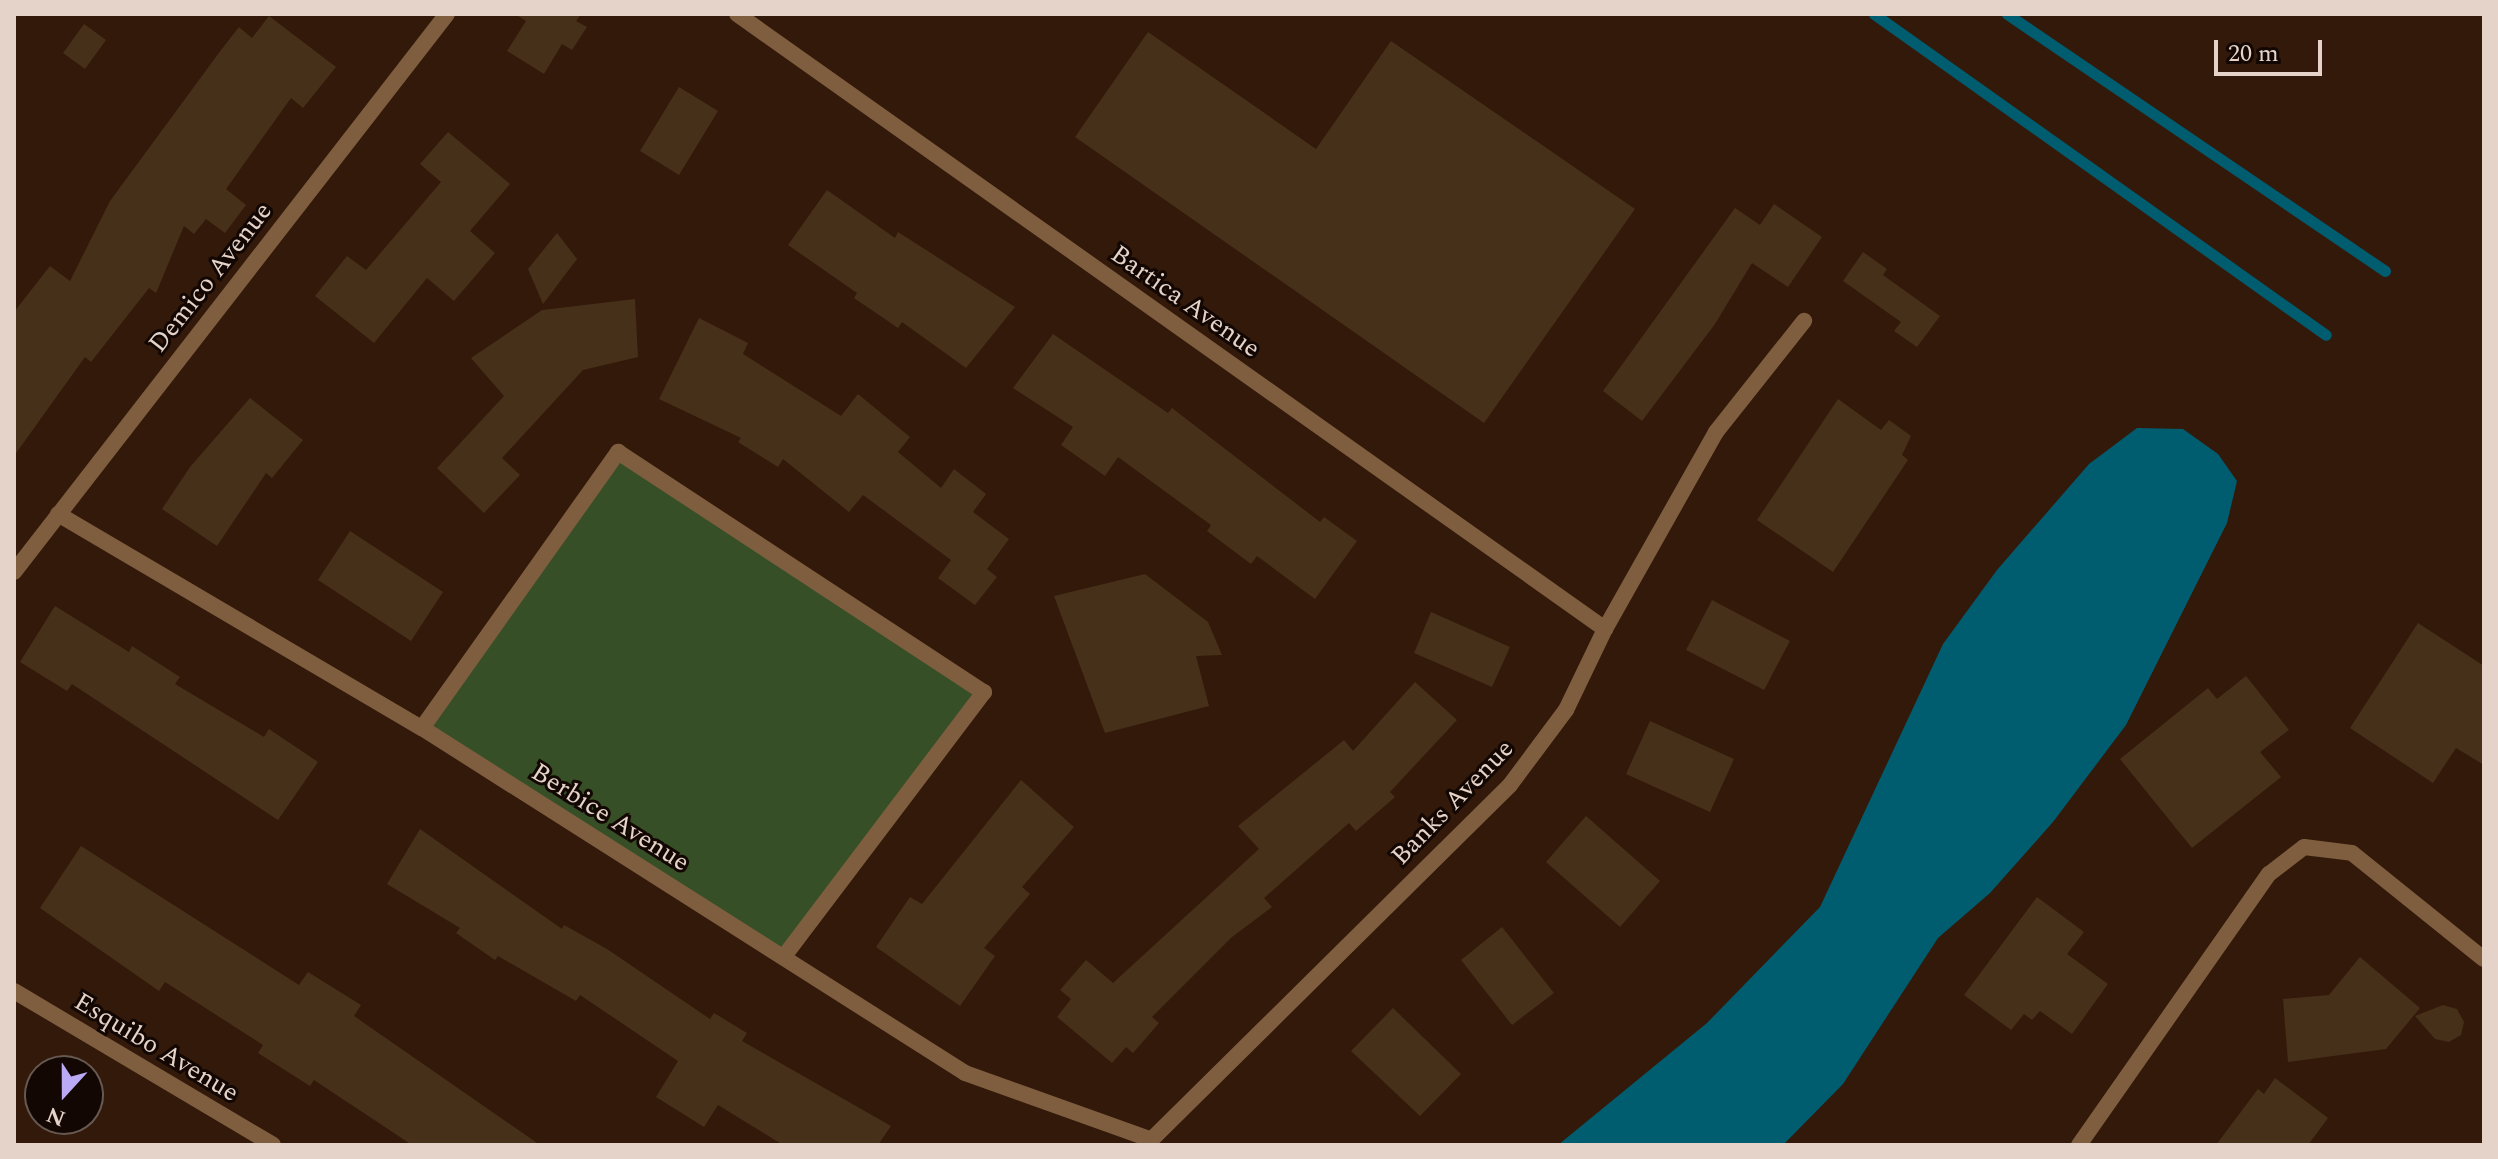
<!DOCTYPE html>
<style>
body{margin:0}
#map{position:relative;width:2498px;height:1159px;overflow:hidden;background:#33190a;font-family:Spectral,serif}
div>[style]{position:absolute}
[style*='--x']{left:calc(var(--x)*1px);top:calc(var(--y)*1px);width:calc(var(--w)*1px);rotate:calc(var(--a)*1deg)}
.green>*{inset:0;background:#374f27}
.water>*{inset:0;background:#005c6f}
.stream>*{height:11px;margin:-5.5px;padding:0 5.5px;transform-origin:5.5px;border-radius:5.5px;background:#005c6f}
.building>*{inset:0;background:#463019}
.street>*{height:16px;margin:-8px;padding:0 8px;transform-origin:8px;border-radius:8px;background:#7f5e3f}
span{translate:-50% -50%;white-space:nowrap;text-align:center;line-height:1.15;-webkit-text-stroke:6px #120703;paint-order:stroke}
.street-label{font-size:26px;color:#e5d3c9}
.frame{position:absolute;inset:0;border:16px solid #e5d3c9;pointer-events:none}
.north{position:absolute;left:24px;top:1055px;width:80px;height:80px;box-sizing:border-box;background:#120703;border:2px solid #665952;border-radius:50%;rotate:201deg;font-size:22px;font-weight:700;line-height:32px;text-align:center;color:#e5d3c9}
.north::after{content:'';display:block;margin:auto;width:28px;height:36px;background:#baaaf6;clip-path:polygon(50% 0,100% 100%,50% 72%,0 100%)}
.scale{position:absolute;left:2214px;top:40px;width:108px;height:36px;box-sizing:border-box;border:4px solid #e5d3c9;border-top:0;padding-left:10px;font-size:24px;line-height:28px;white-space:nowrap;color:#e5d3c9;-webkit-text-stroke:6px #120703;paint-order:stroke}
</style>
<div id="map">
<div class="green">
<div style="clip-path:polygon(618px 452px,984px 692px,784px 956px,422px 728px)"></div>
</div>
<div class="water">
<div style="clip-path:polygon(2137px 428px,2183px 429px,2218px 454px,2237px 481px,2227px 523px,2126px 725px,2053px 822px,1990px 893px,1938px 938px,1843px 1084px,1783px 1145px,1558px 1145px,1707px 1023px,1820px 907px,1943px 644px,1997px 570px,2089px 464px)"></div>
</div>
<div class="stream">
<div style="--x:1874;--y:14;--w:554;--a:35.38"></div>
<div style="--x:2007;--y:14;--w:457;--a:34.2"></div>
</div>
<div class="building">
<div style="clip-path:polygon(515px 14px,581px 14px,576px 21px,587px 27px,572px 50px,562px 44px,544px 74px,507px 51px,526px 21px)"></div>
<div style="clip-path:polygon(269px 16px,336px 67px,303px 108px,291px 98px,226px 189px,246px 205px,225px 233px,206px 219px,194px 234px,184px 226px,156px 293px,149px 288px,91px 362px,85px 357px,14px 456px,14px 312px,50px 266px,70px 281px,110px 201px,221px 50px,239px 27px,252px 38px)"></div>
<div style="clip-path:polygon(84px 24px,106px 40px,85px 69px,63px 53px)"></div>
<div style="clip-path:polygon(1148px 32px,1316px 149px,1391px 41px,1635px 209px,1484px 423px,1075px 137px)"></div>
<div style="clip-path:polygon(679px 87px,718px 111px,679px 175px,640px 151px)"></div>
<div style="clip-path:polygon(448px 132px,510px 184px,470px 231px,495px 253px,454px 301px,427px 278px,374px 343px,315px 296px,347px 256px,366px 270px,441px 182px,420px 164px)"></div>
<div style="clip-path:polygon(827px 190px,895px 238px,898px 232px,1015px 307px,966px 368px,902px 322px,898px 328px,854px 298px,857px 293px,788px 245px)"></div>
<div style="clip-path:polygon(1774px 204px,1822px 237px,1788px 287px,1752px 263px,1715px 324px,1642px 421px,1603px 391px,1735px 208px,1760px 225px)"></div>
<div style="clip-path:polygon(557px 233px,577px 259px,543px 304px,528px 269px)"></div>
<div style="clip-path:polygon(1863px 252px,1887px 269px,1883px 275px,1940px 316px,1917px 347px,1894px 331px,1901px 322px,1843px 281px)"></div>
<div style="clip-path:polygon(635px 299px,638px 357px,583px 370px,502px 458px,520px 475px,484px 513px,437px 468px,504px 396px,471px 358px,542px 310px)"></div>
<div style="clip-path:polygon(699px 318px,748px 343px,743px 354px,841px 416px,858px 394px,910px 437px,898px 452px,941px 488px,954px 469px,986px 494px,973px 512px,1009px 539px,987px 569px,997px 577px,975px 605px,938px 578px,951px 560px,863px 495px,849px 512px,783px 459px,778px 467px,738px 442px,741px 438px,659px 399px)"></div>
<div style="clip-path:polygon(1053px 334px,1168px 413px,1172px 408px,1320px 522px,1324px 517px,1357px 541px,1315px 599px,1257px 556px,1251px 564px,1207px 531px,1211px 525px,1118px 457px,1105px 476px,1061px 445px,1073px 427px,1013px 388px)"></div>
<div style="clip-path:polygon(250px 398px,303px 440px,272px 478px,266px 473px,217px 546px,162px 509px,190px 467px)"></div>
<div style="clip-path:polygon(1838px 399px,1881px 430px,1889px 420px,1911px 436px,1902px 455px,1908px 460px,1833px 572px,1757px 520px)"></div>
<div style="clip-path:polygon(350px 531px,443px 592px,411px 641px,318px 580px)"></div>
<div style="clip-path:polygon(1145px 574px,1208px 622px,1222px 655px,1196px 656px,1209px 706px,1105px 733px,1054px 596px)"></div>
<div style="clip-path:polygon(1712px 600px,1790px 641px,1764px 690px,1686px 650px)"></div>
<div style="clip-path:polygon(55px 606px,129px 652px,132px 646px,180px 677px,175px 684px,264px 737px,269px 729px,318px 762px,278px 820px,72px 684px,67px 691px,20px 662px)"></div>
<div style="clip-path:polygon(1431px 612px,1510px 647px,1492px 687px,1414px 653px)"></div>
<div style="clip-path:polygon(2418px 623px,2484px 666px,2484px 765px,2456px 748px,2433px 783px,2350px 728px)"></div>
<div style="clip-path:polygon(2246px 676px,2289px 730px,2260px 752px,2281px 777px,2192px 848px,2120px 759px,2208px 688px,2217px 699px)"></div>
<div style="clip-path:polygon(1415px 682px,1457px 720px,1390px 792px,1395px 797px,1356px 831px,1349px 823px,1264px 898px,1272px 907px,1232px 937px,1152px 1017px,1159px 1023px,1133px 1053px,1126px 1047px,1112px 1063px,1057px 1017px,1071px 999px,1060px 990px,1086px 960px,1113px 983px,1259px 849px,1238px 826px,1344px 740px,1353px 751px)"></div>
<div style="clip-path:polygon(1650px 721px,1734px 759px,1710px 812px,1626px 774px)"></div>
<div style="clip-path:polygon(1021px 780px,1074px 827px,1022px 887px,1030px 894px,984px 948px,995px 956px,960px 1006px,876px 947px,910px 897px,922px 904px)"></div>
<div style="clip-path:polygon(1586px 816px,1660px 881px,1620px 927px,1546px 862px)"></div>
<div style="clip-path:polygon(420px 829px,562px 929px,564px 925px,607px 949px,710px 1019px,714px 1013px,747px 1033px,742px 1041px,891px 1126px,878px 1145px,783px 1145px,718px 1105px,704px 1127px,656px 1097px,678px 1061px,580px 995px,576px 1001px,498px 956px,495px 960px,456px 933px,460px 928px,387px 884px)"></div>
<div style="clip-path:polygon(81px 846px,299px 985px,308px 972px,361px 1005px,354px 1016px,540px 1145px,412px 1145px,314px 1080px,310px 1086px,258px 1053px,263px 1045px,165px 982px,159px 991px,40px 908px)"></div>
<div style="clip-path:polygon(2037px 897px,2084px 932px,2067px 954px,2108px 984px,2072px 1034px,2040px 1011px,2032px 1020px,2024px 1014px,2011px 1030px,1964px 995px)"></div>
<div style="clip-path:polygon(1502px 927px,1554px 993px,1512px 1025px,1461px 960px)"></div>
<div style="clip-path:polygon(2360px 957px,2420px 1008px,2386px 1049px,2288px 1062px,2283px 999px,2329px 995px)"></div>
<div style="clip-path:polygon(2443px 1005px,2457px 1009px,2464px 1022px,2461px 1035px,2449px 1042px,2435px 1039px,2415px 1016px)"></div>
<div style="clip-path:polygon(1393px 1008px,1461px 1074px,1420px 1116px,1351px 1051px)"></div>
<div style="clip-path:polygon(2275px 1078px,2328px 1118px,2308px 1145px,2216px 1145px,2258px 1089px,2264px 1094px)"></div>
</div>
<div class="street">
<div style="--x:737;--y:14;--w:1064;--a:35.32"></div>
<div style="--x:58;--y:514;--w:422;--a:30.5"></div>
<div style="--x:422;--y:728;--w:643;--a:32.43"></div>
<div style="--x:965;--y:1073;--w:193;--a:19.7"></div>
<div style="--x:14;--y:572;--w:706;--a:-52.19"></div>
<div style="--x:422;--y:728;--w:339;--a:-54.6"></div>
<div style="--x:618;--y:452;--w:438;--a:33.3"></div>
<div style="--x:984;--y:692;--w:331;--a:127.1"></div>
<div style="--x:14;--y:991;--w:301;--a:30.7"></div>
<div style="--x:1146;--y:1145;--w:512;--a:-44.68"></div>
<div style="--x:1510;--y:785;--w:94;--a:-53.3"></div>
<div style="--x:1566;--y:710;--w:90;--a:-64.3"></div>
<div style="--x:1605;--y:629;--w:226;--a:-60.6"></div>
<div style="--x:1716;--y:432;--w:142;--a:-51.6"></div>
<div style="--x:2079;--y:1145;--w:331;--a:-55"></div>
<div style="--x:2269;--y:874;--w:44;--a:-37.6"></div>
<div style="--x:2304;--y:847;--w:48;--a:7.1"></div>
<div style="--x:2352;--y:853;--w:169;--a:38.8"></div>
</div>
<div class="street-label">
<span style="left:211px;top:278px;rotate:-52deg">Demico Avenue</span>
<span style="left:1185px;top:302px;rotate:35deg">Bartica Avenue</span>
<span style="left:1453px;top:803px;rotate:-46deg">Banks Avenue</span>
<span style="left:610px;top:818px;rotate:32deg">Berbice Avenue</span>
<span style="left:156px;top:1048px;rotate:31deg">Esquibo Avenue</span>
</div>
<div class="frame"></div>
<div class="north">N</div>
<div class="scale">20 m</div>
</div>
